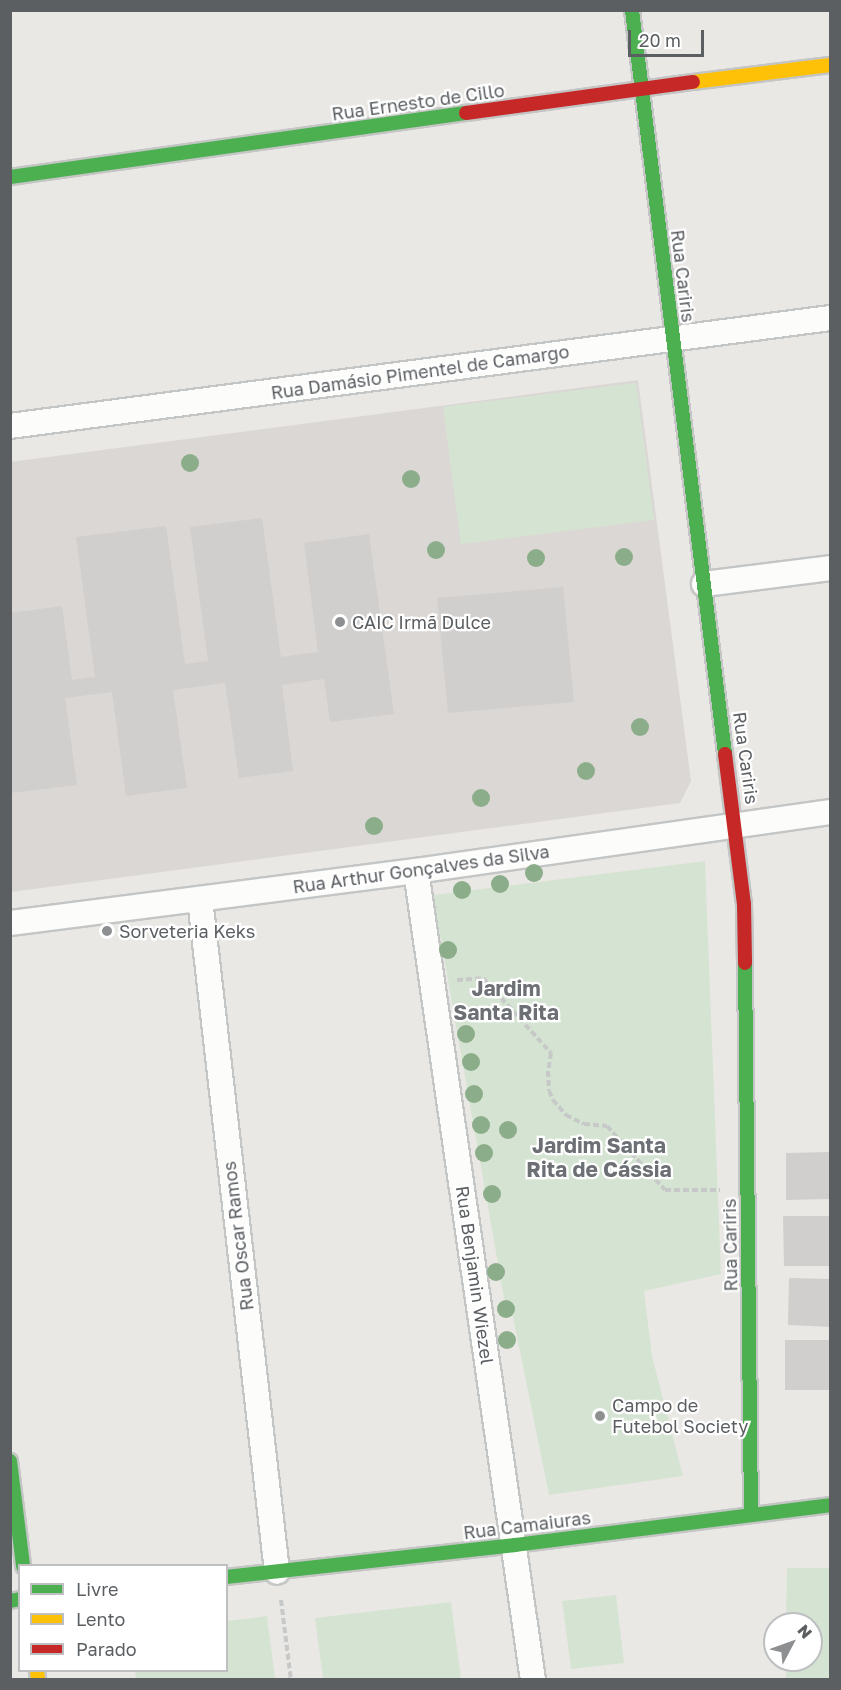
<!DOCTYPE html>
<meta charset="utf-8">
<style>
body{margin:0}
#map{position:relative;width:841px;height:1690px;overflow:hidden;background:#eae8e5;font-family:"Golos Text",sans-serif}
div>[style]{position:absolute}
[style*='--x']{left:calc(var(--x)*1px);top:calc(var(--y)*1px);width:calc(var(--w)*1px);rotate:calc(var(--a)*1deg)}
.education>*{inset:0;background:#dad7d4}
.green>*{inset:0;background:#d5e4d2}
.building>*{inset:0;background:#d1cfce}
.path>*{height:4px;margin-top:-2px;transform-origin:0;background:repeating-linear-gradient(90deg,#c6c9c7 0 6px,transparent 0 9px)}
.roads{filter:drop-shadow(2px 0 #c4c5c5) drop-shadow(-2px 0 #c4c5c5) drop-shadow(0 2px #c4c5c5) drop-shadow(0 -2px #c4c5c5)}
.street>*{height:24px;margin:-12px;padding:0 12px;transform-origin:12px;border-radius:12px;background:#fcfcfb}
.fast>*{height:14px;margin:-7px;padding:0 7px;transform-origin:7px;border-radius:7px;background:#4caf50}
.slow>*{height:14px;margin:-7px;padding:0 7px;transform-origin:7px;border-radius:7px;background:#ffc107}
.jam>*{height:14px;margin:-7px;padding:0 7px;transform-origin:7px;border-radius:7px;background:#c62828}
.trees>*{width:18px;height:18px;margin:-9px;border-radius:50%;background:#8cad8a}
.dots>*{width:16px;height:16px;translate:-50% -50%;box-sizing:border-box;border:3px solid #fff;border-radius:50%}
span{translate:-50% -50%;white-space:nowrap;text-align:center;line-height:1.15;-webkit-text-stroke:4.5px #fff;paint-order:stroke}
.street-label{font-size:18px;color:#5b5f62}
.poi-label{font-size:18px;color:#5b5f62}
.left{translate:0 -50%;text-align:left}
.quarter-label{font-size:21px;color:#6c7074;font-weight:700}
.frame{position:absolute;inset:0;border:12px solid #5b5f62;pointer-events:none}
.legend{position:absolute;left:18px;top:1564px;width:210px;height:108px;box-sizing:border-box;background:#fff;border:2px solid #bdbfc0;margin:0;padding:8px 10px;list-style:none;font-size:18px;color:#5b5f62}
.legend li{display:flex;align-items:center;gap:12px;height:30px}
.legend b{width:30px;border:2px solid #bdbfc0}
.north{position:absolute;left:763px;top:1612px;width:60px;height:60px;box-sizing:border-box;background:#fff;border:2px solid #bdbfc0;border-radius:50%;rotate:49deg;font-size:16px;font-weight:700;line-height:24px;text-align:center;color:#5b5f62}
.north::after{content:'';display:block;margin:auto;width:21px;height:27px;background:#8d8f90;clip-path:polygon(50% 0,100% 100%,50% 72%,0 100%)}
.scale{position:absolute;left:628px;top:30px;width:76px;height:27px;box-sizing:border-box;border:3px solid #5b5f62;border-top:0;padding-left:8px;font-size:18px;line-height:21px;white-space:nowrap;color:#5b5f62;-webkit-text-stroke:4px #fff;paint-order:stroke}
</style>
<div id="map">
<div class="education">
<div style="clip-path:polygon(638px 380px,691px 781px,680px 803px,11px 892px,10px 462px)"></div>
</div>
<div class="green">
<div style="clip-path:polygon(636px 383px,654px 520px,461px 544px,443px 407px)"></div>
<div style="clip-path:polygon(705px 861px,721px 1274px,644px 1291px,652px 1356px,683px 1476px,549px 1495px,511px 1307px,506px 1309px,433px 895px)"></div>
<div style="clip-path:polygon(787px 1568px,830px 1568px,830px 1679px,786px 1679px,786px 1660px,811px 1660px,811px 1624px,786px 1624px)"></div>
<div style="clip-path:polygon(616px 1595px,624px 1663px,571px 1669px,562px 1601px)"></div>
<div style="clip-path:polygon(451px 1602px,461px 1679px,323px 1679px,315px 1618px)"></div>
<div style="clip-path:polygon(267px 1616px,275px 1679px,136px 1679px,135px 1671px,226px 1670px,227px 1621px)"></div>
</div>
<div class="building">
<div style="clip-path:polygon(262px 518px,281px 657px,318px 652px,304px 543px,369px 534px,394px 714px,330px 722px,324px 679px,282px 685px,293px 771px,239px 778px,225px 683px,173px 690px,187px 788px,126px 796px,112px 692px,65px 698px,77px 785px,10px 793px,10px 613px,62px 606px,72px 680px,95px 677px,76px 537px,166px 526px,185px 664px,208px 661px,190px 527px)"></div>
<div style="clip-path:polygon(563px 587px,574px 702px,448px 713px,437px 598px)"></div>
<div style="clip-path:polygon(830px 1152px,830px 1199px,786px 1200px,786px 1153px)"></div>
<div style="clip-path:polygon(783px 1216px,830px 1216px,830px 1266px,784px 1266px)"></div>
<div style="clip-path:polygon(789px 1278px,830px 1279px,830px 1327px,788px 1325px)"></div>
<div style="clip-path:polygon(785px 1340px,830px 1340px,830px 1390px,785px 1390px)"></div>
</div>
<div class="path">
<div style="--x:457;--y:980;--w:26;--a:-4"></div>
<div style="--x:483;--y:978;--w:101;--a:47.8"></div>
<div style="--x:551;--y:1053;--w:18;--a:99"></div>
<div style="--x:548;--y:1071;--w:20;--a:87"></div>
<div style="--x:549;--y:1091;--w:10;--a:66"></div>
<div style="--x:553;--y:1100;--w:20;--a:49"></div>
<div style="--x:566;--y:1115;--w:20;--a:27"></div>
<div style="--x:584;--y:1124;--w:23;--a:5"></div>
<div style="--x:607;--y:1126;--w:86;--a:47.8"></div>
<div style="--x:665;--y:1190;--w:55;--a:0"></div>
<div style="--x:281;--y:1600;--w:81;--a:82.9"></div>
</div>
<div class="roads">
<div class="street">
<div style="--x:10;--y:426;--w:827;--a:-7.5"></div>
<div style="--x:704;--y:584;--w:127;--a:-7.2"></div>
<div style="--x:416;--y:871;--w:817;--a:81.77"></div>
<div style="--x:200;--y:899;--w:677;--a:83.47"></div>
<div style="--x:10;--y:923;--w:409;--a:-7.3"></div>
<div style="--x:416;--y:871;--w:418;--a:-8.1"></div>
</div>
<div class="fast">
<div style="--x:632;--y:10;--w:750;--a:82.87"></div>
<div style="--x:10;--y:177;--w:460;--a:-8"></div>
<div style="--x:745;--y:963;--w:552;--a:89.38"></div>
<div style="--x:10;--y:1461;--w:106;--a:82.9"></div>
<div style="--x:226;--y:1577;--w:291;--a:-6.3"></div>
<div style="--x:515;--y:1545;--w:318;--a:-7.2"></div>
<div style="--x:10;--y:1601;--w:10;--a:-11"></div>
</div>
<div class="slow">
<div style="--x:693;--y:82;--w:138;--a:-7.1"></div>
<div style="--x:37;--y:1670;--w:10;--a:84"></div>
</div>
<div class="jam">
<div style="--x:466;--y:113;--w:229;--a:-7.8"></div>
<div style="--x:725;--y:754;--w:151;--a:82.8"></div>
<div style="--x:744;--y:904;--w:59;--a:89"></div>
</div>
</div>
<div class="trees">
<div style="left:190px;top:463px"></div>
<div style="left:411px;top:479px"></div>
<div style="left:436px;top:550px"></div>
<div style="left:624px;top:557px"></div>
<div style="left:536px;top:558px"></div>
<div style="left:640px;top:727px"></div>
<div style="left:586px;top:771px"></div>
<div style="left:481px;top:798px"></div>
<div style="left:374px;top:826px"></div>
<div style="left:534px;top:873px"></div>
<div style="left:500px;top:884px"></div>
<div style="left:462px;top:890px"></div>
<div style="left:448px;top:950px"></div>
<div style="left:466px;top:1034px"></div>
<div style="left:471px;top:1062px"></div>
<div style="left:474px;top:1094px"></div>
<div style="left:481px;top:1125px"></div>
<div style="left:508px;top:1130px"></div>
<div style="left:484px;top:1153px"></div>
<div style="left:492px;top:1194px"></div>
<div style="left:496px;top:1272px"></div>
<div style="left:506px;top:1309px"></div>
<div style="left:507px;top:1340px"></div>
</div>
<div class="dots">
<div style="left:340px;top:622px;background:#8d8f90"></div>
<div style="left:107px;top:931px;background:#8d8f90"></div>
<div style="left:600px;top:1416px;background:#8d8f90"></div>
</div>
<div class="street-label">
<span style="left:418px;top:102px;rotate:-8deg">Rua Ernesto de Cillo</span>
<span style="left:683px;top:276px;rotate:83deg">Rua Cariris</span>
<span style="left:420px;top:372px;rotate:-8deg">Rua Damásio Pimentel de Camargo</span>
<span style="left:746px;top:758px;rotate:82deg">Rua Cariris</span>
<span style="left:421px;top:869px;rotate:-8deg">Rua Arthur Gonçalves da Silva</span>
<span style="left:238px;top:1236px;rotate:-97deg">Rua Oscar Ramos</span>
<span style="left:730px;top:1245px;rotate:-91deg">Rua Cariris</span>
<span style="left:475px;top:1275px;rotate:82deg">Rua Benjamin Wiezel</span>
<span style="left:527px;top:1525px;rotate:-7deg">Rua Camaiuras</span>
</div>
<div class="poi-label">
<span class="left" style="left:352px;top:622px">CAIC Irmã Dulce</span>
<span class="left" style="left:119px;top:931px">Sorveteria Keks</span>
<span class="left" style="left:612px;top:1416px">Campo de<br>Futebol Society</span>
</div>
<div class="quarter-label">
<span style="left:506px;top:1000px">Jardim<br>Santa Rita</span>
<span style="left:599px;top:1157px">Jardim Santa<br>Rita de Cássia</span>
</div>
<div class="frame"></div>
<ul class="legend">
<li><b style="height:8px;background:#4caf50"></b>Livre</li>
<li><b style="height:8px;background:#ffc107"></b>Lento</li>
<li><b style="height:8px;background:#c62828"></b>Parado</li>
</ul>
<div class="north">N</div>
<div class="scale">20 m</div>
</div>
